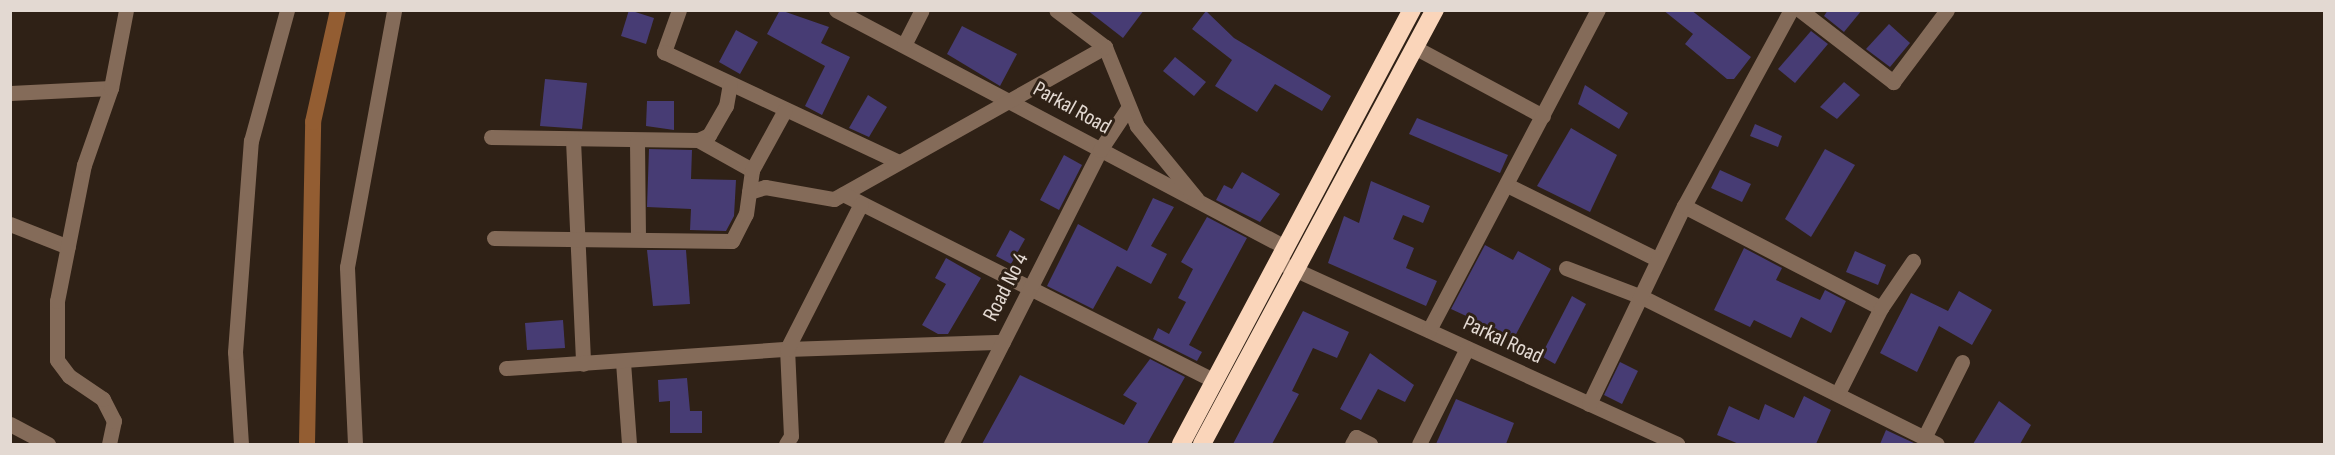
<!DOCTYPE html>
<style>
body{margin:0}
#map{position:relative;width:2335px;height:455px;overflow:hidden;background:#2f2116;font-family:"Sofia Sans Condensed",sans-serif}
div>[style]{position:absolute}
[style*='--x']{left:calc(var(--x)*1px);top:calc(var(--y)*1px);width:calc(var(--w)*1px);rotate:calc(var(--a)*1deg)}
.canal>*{height:16px;margin:-8px;padding:0 8px;transform-origin:8px;border-radius:8px;background:#935d32}
.building>*{inset:0;background:#473c74}
.minor>*{height:15px;margin:-7.5px;padding:0 7.5px;transform-origin:7.5px;border-radius:7.5px;background:#846b59}
.highway>*{height:18px;margin:-9px;padding:0 9px;transform-origin:9px;border-radius:9px;background:#fad5ba}
span{translate:-50% -50%;white-space:nowrap;text-align:center;line-height:1.15;-webkit-text-stroke:6px #2f2116;paint-order:stroke}
.street-label{font-size:22px;color:#e3d9d2}
.frame{position:absolute;inset:0;border:12px solid #e3d9d2;pointer-events:none}
</style>
<div id="map">
<div class="canal">
<div style="--x:307;--y:444;--w:322;--a:-88.9"></div>
<div style="--x:313;--y:122;--w:115;--a:-77.4"></div>
</div>
<div class="building">
<div style="clip-path:polygon(629px 10px,654px 18px,646px 44px,621px 36px)"></div>
<div style="clip-path:polygon(780px 10px,829px 27px,821px 43px,850px 57px,822px 115px,805px 106px,825px 66px,767px 34px)"></div>
<div style="clip-path:polygon(1087px 10px,1144px 10px,1123px 38px)"></div>
<div style="clip-path:polygon(1663px 10px,1691px 10px,1751px 57px,1734px 79px,1727px 79px,1685px 44px,1693px 34px)"></div>
<div style="clip-path:polygon(1828px 10px,1862px 10px,1844px 32px,1824px 16px)"></div>
<div style="clip-path:polygon(1206px 11px,1234px 38px,1331px 96px,1322px 111px,1275px 84px,1257px 112px,1215px 86px,1232px 60px,1192px 29px)"></div>
<div style="clip-path:polygon(1889px 24px,1910px 43px,1890px 67px,1866px 49px)"></div>
<div style="clip-path:polygon(962px 26px,1017px 54px,1000px 86px,947px 54px)"></div>
<div style="clip-path:polygon(736px 30px,758px 42px,740px 74px,719px 62px)"></div>
<div style="clip-path:polygon(1811px 31px,1828px 44px,1795px 83px,1778px 69px)"></div>
<div style="clip-path:polygon(1175px 57px,1206px 82px,1194px 96px,1163px 71px)"></div>
<div style="clip-path:polygon(545px 79px,587px 83px,582px 129px,540px 126px)"></div>
<div style="clip-path:polygon(1844px 82px,1860px 95px,1837px 119px,1820px 107px)"></div>
<div style="clip-path:polygon(1585px 85px,1628px 113px,1619px 129px,1578px 104px)"></div>
<div style="clip-path:polygon(868px 95px,887px 107px,869px 137px,849px 128px)"></div>
<div style="clip-path:polygon(647px 101px,674px 101px,674px 130px,646px 126px)"></div>
<div style="clip-path:polygon(1417px 118px,1508px 155px,1500px 173px,1409px 134px)"></div>
<div style="clip-path:polygon(1755px 124px,1782px 136px,1778px 147px,1750px 136px)"></div>
<div style="clip-path:polygon(1571px 128px,1617px 155px,1590px 212px,1537px 186px)"></div>
<div style="clip-path:polygon(649px 149px,692px 150px,691px 179px,736px 180px,734px 216px,726px 231px,690px 230px,691px 209px,647px 207px)"></div>
<div style="clip-path:polygon(1825px 149px,1855px 165px,1811px 237px,1785px 219px)"></div>
<div style="clip-path:polygon(1064px 155px,1082px 165px,1059px 210px,1040px 200px)"></div>
<div style="clip-path:polygon(1720px 170px,1751px 184px,1742px 202px,1711px 188px)"></div>
<div style="clip-path:polygon(1242px 172px,1280px 194px,1260px 222px,1216px 200px,1224px 185px,1232px 189px)"></div>
<div style="clip-path:polygon(1371px 181px,1430px 206px,1423px 223px,1403px 215px,1393px 239px,1414px 248px,1406px 268px,1437px 281px,1426px 306px,1328px 263px,1344px 216px,1359px 223px)"></div>
<div style="clip-path:polygon(1153px 198px,1174px 207px,1151px 246px,1167px 254px,1151px 284px,1117px 266px,1093px 309px,1047px 286px,1078px 224px,1127px 251px)"></div>
<div style="clip-path:polygon(1207px 217px,1247px 238px,1189px 345px,1202px 352px,1197px 361px,1153px 339px,1158px 328px,1169px 334px,1186px 302px,1178px 298px,1193px 269px,1181px 262px)"></div>
<div style="clip-path:polygon(1010px 230px,1025px 239px,1011px 264px,996px 256px)"></div>
<div style="clip-path:polygon(1485px 245px,1513px 260px,1518px 251px,1551px 269px,1514px 338px,1451px 309px)"></div>
<div style="clip-path:polygon(1744px 248px,1782px 268px,1776px 280px,1820px 300px,1825px 290px,1846px 301px,1831px 333px,1801px 317px,1791px 338px,1754px 320px,1750px 327px,1714px 310px)"></div>
<div style="clip-path:polygon(647px 250px,686px 250px,690px 304px,653px 306px)"></div>
<div style="clip-path:polygon(1855px 251px,1886px 265px,1878px 285px,1846px 272px)"></div>
<div style="clip-path:polygon(946px 258px,981px 278px,948px 334px,938px 334px,922px 325px,946px 284px,935px 278px)"></div>
<div style="clip-path:polygon(1959px 291px,1992px 310px,1972px 345px,1939px 326px,1917px 372px,1880px 353px,1911px 293px,1948px 311px)"></div>
<div style="clip-path:polygon(1572px 296px,1586px 304px,1555px 364px,1541px 356px)"></div>
<div style="clip-path:polygon(1303px 311px,1349px 332px,1337px 358px,1313px 348px,1292px 391px,1299px 394px,1272px 444px,1233px 444px)"></div>
<div style="clip-path:polygon(563px 320px,565px 348px,527px 350px,525px 323px)"></div>
<div style="clip-path:polygon(1370px 353px,1414px 385px,1405px 402px,1378px 389px,1361px 420px,1340px 409px)"></div>
<div style="clip-path:polygon(1150px 359px,1185px 377px,1147px 444px,982px 444px,1020px 375px,1124px 425px,1137px 403px,1123px 395px)"></div>
<div style="clip-path:polygon(1620px 362px,1638px 371px,1622px 404px,1604px 395px)"></div>
<div style="clip-path:polygon(687px 378px,690px 411px,702px 411px,702px 433px,670px 433px,670px 401px,659px 402px,658px 380px)"></div>
<div style="clip-path:polygon(1804px 396px,1831px 410px,1816px 444px,1739px 444px,1717px 435px,1729px 406px,1759px 420px,1765px 404px,1794px 418px)"></div>
<div style="clip-path:polygon(1456px 399px,1514px 423px,1506px 444px,1436px 444px)"></div>
<div style="clip-path:polygon(1999px 401px,2031px 425px,2020px 444px,1973px 444px)"></div>
<div style="clip-path:polygon(1886px 430px,1916px 444px,1880px 444px)"></div>
</div>
<div class="minor">
<div style="--x:679;--y:10;--w:45;--a:109.7"></div>
<div style="--x:664;--y:52;--w:257;--a:25.1"></div>
<div style="--x:836;--y:10;--w:508;--a:27.83"></div>
<div style="--x:1800;--y:10;--w:118;--a:37.7"></div>
<div style="--x:1893;--y:82;--w:90;--a:-53.1"></div>
<div style="--x:904;--y:45;--w:39;--a:-63"></div>
<div style="--x:1105;--y:47;--w:85;--a:67.9"></div>
<div style="--x:1137;--y:126;--w:94;--a:50.6"></div>
<div style="--x:1416;--y:48;--w:144;--a:28.2"></div>
<div style="--x:10;--y:93;--w:101;--a:-2.8"></div>
<div style="--x:491;--y:137;--w:207;--a:0.8"></div>
<div style="--x:698;--y:140;--w:12;--a:-24"></div>
<div style="--x:709;--y:135;--w:34;--a:-60"></div>
<div style="--x:726;--y:106;--w:22;--a:-80"></div>
<div style="--x:573;--y:140;--w:224;--a:87.4"></div>
<div style="--x:698;--y:140;--w:62;--a:29.1"></div>
<div style="--x:637;--y:141;--w:98;--a:89.4"></div>
<div style="--x:1507;--y:185;--w:167;--a:26.3"></div>
<div style="--x:749;--y:192;--w:17;--a:-17"></div>
<div style="--x:765;--y:187;--w:70;--a:9.9"></div>
<div style="--x:834;--y:199;--w:311;--a:-29.3"></div>
<div style="--x:1105;--y:47;--w:61;--a:-142.9"></div>
<div style="--x:843;--y:194;--w:414;--a:26.7"></div>
<div style="--x:1684;--y:206;--w:222;--a:27.4"></div>
<div style="--x:10;--y:224;--w:62;--a:21.6"></div>
<div style="--x:494;--y:238;--w:238;--a:0.7"></div>
<div style="--x:732;--y:241;--w:30;--a:-63"></div>
<div style="--x:746;--y:214;--w:44;--a:-82.2"></div>
<div style="--x:752;--y:170;--w:68;--a:-61.2"></div>
<div style="--x:1285;--y:265;--w:431;--a:24.5"></div>
<div style="--x:1566;--y:268;--w:84;--a:21"></div>
<div style="--x:1644;--y:298;--w:327;--a:26.5"></div>
<div style="--x:1429;--y:330;--w:362;--a:-62.2"></div>
<div style="--x:623;--y:362;--w:82;--a:85.8"></div>
<div style="--x:506;--y:368;--w:282;--a:-3.9"></div>
<div style="--x:787;--y:349;--w:216;--a:-1.9"></div>
<div style="--x:1838;--y:393;--w:95;--a:-63.2"></div>
<div style="--x:1881;--y:308;--w:57;--a:-55.8"></div>
<div style="--x:1589;--y:404;--w:220;--a:-64.4"></div>
<div style="--x:1684;--y:206;--w:223;--a:-61.4"></div>
<div style="--x:10;--y:424;--w:43;--a:27.8"></div>
<div style="--x:1924;--y:438;--w:85;--a:-63.4"></div>
<div style="--x:109;--y:444;--w:24;--a:-78"></div>
<div style="--x:114;--y:421;--w:25;--a:-117"></div>
<div style="--x:103;--y:399;--w:41;--a:-145.9"></div>
<div style="--x:69;--y:376;--w:20;--a:-127"></div>
<div style="--x:57;--y:360;--w:59;--a:-90"></div>
<div style="--x:57;--y:301;--w:139;--a:-78.8"></div>
<div style="--x:84;--y:165;--w:82;--a:-70.7"></div>
<div style="--x:111;--y:88;--w:79;--a:-79.1"></div>
<div style="--x:241;--y:444;--w:92;--a:-93.7"></div>
<div style="--x:235;--y:352;--w:212;--a:-85.7"></div>
<div style="--x:251;--y:141;--w:136;--a:-74.6"></div>
<div style="--x:355;--y:444;--w:177;--a:-92.6"></div>
<div style="--x:347;--y:267;--w:261;--a:-79.6"></div>
<div style="--x:786;--y:444;--w:9;--a:-58"></div>
<div style="--x:791;--y:436;--w:87;--a:-92.6"></div>
<div style="--x:787;--y:349;--w:163;--a:-63"></div>
<div style="--x:951;--y:444;--w:330;--a:-63.1"></div>
<div style="--x:1100;--y:150;--w:50;--a:-56.3"></div>
<div style="--x:1352;--y:444;--w:8;--a:-60"></div>
<div style="--x:1356;--y:437;--w:16;--a:27"></div>
<div style="--x:1419;--y:444;--w:107;--a:-63.4"></div>
</div>
<div class="highway">
<div style="--x:1181;--y:444;--w:492;--a:-62"></div>
<div style="--x:1202;--y:444;--w:493;--a:-61.8"></div>
</div>
<div class="street-label">
<span style="left:1072px;top:108px;rotate:29deg">Parkal Road</span>
<span style="left:1006px;top:287px;rotate:-63deg">Road No 4</span>
<span style="left:1503px;top:340px;rotate:25deg">Parkal Road</span>
</div>
<div class="frame"></div>
</div>
